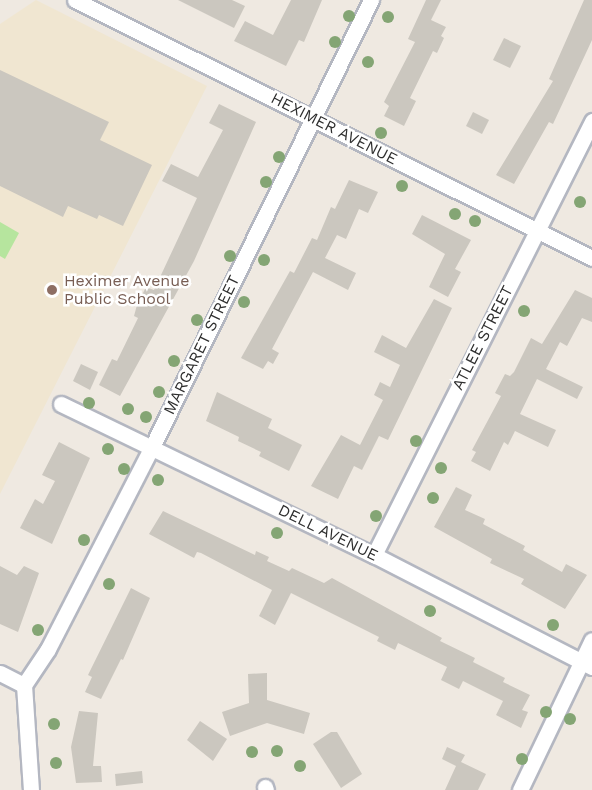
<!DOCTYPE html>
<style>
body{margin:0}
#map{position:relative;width:592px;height:790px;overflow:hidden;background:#efe9e1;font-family:"Work Sans",sans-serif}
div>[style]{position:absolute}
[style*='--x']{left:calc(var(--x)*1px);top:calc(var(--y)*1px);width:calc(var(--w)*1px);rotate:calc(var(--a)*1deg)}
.education>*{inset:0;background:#f0e6d1}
.green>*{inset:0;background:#b6e59e}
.building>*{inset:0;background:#cbc7bf}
.roads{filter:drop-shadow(2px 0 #b4b7c1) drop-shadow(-2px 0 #b4b7c1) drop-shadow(0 2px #b4b7c1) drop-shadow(0 -2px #b4b7c1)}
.minor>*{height:15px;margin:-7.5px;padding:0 7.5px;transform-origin:7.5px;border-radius:7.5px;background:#fff}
.trees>*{width:12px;height:12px;margin:-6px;border-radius:50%;background:#84a574}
.dots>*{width:16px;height:16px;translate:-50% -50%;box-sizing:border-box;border:3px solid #fff;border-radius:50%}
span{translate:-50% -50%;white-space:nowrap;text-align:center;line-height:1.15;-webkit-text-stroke:5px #fff;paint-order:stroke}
.street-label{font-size:16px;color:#2e2e2e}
.education-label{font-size:16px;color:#785e54}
.left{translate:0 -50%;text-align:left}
</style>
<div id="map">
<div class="education">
<div style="clip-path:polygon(36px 0,207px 86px,0 494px,0 24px)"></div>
</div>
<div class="green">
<div style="clip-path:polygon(0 222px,19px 233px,5px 259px,0 256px)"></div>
</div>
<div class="building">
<div style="clip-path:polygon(178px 0,232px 0,245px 6px,234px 28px)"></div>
<div style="clip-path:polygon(291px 0,322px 0,304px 42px,299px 40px,286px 66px,234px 41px,245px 21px,273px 35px)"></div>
<div style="clip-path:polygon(426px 0,441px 0,431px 20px,446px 27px,441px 36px,444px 38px,437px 53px,433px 51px,410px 98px,416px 101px,404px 126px,384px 116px,389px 106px,384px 102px,415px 42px,408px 39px)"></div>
<div style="clip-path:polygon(584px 0,592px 0,592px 40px,553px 124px,549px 122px,514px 184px,496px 175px,553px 81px,549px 79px)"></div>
<div style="clip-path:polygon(504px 38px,521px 46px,510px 68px,493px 60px)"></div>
<div style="clip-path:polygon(0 70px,109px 122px,100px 140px,152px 165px,123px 226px,99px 215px,97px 219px,68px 206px,63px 217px,0 186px)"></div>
<div style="clip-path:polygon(219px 104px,256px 122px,194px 261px,120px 396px,99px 385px,112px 359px,117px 361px,138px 318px,134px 316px,137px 305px,146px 287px,154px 290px,197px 198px,162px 181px,171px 164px,198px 177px,223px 130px,209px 123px)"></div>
<div style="clip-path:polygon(473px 112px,489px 120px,482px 134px,466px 126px)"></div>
<div style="clip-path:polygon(349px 180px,378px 192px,368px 213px,359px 209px,346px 239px,337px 235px,325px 258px,356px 273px,348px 290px,313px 272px,272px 349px,279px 353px,273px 364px,268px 361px,263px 369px,241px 358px,290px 271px,294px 273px,312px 238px,317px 240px,331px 207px,335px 209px)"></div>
<div style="clip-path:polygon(422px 215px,471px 240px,455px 269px,461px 272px,448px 297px,429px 287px,445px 254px,412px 234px)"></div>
<div style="clip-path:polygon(575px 290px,592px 298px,592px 322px,582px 318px,567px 346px,560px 342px,546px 369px,583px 387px,577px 399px,537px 379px,520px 414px,556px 430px,548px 447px,515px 431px,508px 445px,504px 442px,490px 471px,471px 461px,476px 452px,472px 450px,501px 396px,495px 393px,505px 374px,510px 376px,514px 372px,531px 338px,542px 344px)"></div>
<div style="clip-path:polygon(434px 299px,452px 308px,388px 440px,379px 436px,362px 470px,354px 466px,338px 499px,311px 486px,341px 435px,360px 445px,383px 400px,374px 395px,380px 382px,390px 387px,400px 365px,374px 352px,382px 335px,406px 348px)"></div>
<div style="clip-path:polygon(81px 364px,98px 372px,90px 390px,73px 381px)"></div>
<div style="clip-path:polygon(217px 392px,272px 419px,268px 428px,302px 445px,289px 471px,259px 456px,261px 452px,238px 441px,239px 437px,206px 421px)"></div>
<div style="clip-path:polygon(59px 442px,90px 458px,52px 544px,20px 528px,35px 499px,43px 504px,55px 481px,42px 475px)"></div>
<div style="clip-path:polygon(456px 487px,472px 495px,465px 510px,485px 519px,483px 524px,525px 546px,523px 550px,562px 572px,566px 564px,587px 575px,565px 609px,521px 584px,524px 579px,490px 563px,492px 559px,434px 527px)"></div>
<div style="clip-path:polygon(163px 511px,255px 555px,256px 551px,269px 557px,267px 561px,289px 571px,292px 568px,324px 583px,332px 578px,442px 638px,440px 641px,475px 658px,473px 662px,505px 678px,503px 682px,530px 695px,522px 710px,528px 712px,521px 728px,496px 715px,503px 701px,463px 681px,459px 689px,441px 680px,447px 667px,398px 643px,395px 650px,377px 641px,379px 637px,291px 593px,275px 625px,259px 616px,272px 590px,201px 553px,197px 552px,194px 558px,149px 534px)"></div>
<div style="clip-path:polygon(0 566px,17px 575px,24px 566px,39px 573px,18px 632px,0 624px)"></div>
<div style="clip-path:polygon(131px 588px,150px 598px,123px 660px,121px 659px,101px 699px,85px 692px,92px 677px,88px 675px)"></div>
<div style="clip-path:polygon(267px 673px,267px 700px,310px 713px,304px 734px,267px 723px,230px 736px,222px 712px,249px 703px,248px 674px)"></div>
<div style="clip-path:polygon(79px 711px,98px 713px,93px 766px,101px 766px,102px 782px,76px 783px,71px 747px)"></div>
<div style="clip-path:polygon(200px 721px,227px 739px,213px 761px,187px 740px)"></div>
<div style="clip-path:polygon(331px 732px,337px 732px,362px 774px,341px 788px,313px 744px)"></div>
<div style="clip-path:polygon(447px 747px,465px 755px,461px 762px,486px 774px,478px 790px,445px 790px,456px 766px,442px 759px)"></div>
<div style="clip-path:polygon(142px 771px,143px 783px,116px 786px,115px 774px)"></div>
</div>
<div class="roads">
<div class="minor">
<div style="--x:75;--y:0;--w:578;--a:26.52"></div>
<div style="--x:61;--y:404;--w:348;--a:25.8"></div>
<div style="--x:374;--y:555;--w:245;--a:27.2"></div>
<div style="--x:374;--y:555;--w:486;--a:-63.3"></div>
<div style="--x:0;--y:673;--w:27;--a:27"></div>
<div style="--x:24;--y:685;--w:43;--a:-56.3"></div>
<div style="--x:48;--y:649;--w:227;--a:-62.8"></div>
<div style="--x:152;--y:447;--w:498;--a:-63.9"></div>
<div style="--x:24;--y:685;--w:105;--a:86.2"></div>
<div style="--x:265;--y:787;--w:3;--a:72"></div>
<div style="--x:520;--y:790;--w:166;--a:-64.4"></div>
</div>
</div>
<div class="trees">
<div style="left:349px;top:16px"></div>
<div style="left:388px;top:17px"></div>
<div style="left:335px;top:42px"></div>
<div style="left:368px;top:62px"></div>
<div style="left:381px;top:133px"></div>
<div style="left:279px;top:157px"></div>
<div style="left:266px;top:182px"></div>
<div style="left:402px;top:186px"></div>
<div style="left:580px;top:202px"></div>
<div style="left:455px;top:214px"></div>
<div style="left:475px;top:221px"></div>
<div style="left:230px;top:256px"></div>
<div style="left:264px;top:260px"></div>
<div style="left:244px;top:302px"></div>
<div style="left:524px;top:311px"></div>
<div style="left:197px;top:320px"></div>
<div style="left:174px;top:361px"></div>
<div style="left:159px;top:392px"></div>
<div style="left:89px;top:403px"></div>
<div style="left:128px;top:409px"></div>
<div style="left:146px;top:417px"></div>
<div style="left:416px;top:441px"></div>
<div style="left:108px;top:449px"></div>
<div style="left:441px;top:468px"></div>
<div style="left:124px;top:469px"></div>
<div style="left:158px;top:480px"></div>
<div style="left:433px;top:498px"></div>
<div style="left:376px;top:516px"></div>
<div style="left:277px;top:533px"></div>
<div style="left:84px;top:540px"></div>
<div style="left:109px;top:584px"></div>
<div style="left:430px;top:611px"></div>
<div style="left:553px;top:625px"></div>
<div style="left:38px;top:630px"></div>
<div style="left:546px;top:712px"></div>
<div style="left:570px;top:719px"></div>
<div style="left:54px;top:724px"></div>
<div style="left:277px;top:751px"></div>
<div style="left:252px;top:752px"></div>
<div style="left:522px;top:759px"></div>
<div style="left:56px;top:763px"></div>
<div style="left:300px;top:766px"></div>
</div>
<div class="dots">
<div style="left:52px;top:290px;background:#8d6e63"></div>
</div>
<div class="street-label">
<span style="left:334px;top:129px;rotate:27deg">HEXIMER AVENUE</span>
<span style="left:483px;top:338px;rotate:-63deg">ATLEE STREET</span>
<span style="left:202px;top:345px;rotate:-64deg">MARGARET STREET</span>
<span style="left:328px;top:533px;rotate:26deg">DELL AVENUE</span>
</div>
<div class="education-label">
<span class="left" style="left:64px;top:290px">Heximer Avenue<br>Public School</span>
</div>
</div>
